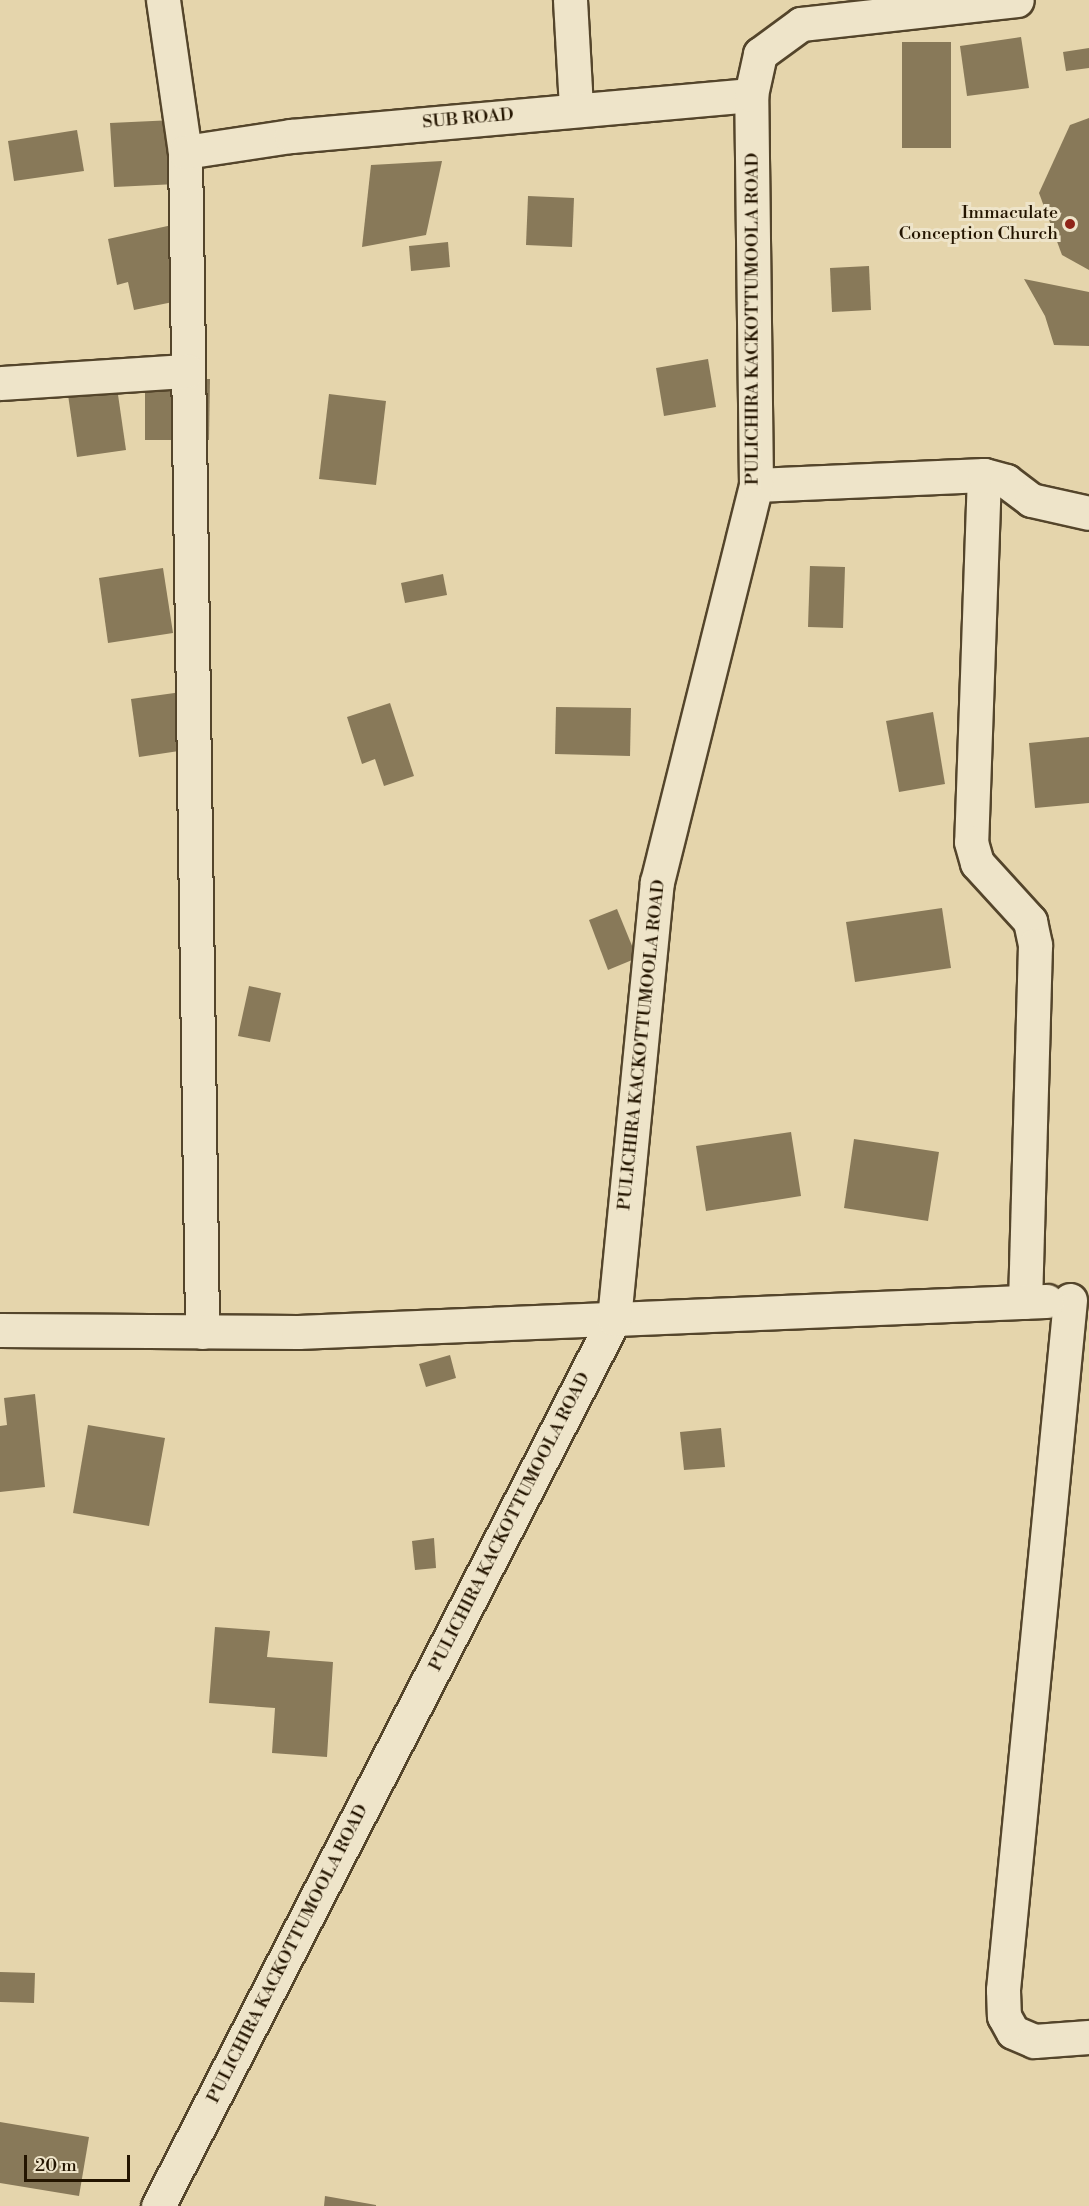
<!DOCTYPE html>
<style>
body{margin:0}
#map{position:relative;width:1089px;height:2206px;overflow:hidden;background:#e5d5ac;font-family:"Libre Bodoni",serif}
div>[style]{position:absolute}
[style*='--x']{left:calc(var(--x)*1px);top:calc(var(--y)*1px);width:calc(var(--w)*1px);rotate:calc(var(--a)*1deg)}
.building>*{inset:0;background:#887959}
.roads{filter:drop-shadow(2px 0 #54452b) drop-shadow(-2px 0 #54452b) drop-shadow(0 2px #54452b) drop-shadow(0 -2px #54452b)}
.minor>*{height:33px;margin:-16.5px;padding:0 16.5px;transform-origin:16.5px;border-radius:16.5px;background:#eee4c9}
.tertiary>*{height:33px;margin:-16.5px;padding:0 16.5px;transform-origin:16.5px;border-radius:16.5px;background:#eee4c9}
.secondary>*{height:33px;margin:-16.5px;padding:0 16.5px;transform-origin:16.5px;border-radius:16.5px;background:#eee4c9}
.dots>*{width:16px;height:16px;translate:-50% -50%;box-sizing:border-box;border:3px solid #eee4c9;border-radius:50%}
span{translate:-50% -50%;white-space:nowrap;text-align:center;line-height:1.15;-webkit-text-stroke:6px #eee4c9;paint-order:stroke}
.street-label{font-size:18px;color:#241500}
.poi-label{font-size:18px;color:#241500}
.right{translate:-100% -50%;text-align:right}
.scale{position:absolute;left:24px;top:2155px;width:106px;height:27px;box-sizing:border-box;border:3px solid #241500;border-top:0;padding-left:8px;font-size:18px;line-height:21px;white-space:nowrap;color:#241500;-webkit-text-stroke:4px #eee4c9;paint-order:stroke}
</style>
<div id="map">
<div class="building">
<div style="clip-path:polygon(1021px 37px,1029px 88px,967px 96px,960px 46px)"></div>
<div style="clip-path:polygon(902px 42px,951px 42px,951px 148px,902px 148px)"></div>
<div style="clip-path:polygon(1089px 48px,1089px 68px,1066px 71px,1063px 52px)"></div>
<div style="clip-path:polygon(1089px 118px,1089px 270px,1062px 255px,1039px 193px,1070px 125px)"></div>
<div style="clip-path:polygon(174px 120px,177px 184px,114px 187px,110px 123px)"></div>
<div style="clip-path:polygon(77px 130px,84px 171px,14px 181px,8px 141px)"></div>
<div style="clip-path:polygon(442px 161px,426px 235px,362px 247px,371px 165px)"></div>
<div style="clip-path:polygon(528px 196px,574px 198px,572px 247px,526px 245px)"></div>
<div style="clip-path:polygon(186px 222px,202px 296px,134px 310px,128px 282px,117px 285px,108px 239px)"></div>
<div style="clip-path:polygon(448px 242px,450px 267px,411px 271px,409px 246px)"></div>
<div style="clip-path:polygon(869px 266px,871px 310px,832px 312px,830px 268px)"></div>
<div style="clip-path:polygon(1024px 279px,1089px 292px,1089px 346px,1054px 345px,1045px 316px)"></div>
<div style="clip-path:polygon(708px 359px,716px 407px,664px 416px,656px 368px)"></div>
<div style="clip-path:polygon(114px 367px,126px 450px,77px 457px,65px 374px)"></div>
<div style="clip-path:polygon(145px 379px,210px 379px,209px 440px,145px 440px)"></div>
<div style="clip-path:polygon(329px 394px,386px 401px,376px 485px,319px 479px)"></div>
<div style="clip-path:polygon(810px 566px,845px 567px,843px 628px,808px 627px)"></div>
<div style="clip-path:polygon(163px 568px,173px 633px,108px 643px,99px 578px)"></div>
<div style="clip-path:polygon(443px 574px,447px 595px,405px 603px,401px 583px)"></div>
<div style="clip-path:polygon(189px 691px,209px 725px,212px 746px,139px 757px,131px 699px)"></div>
<div style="clip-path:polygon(390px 703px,414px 776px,384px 786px,375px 759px,362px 764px,347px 717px)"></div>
<div style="clip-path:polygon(556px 707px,631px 708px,630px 756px,555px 754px)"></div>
<div style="clip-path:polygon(933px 712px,945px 784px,899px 792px,886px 721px)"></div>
<div style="clip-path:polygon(1089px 737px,1089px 803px,1035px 808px,1029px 743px)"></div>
<div style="clip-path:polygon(942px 908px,951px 968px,855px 982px,846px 922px)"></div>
<div style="clip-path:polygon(617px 909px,637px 958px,608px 970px,589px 920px)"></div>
<div style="clip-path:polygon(249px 986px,281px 993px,270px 1042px,238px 1036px)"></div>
<div style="clip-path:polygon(791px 1132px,801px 1196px,706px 1211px,696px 1146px)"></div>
<div style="clip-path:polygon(854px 1139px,939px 1152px,928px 1221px,844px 1208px)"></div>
<div style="clip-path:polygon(450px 1355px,456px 1378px,426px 1387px,419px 1364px)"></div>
<div style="clip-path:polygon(35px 1394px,45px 1487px,0 1492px,0 1426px,7px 1425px,4px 1398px)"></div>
<div style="clip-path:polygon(88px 1425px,165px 1438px,149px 1526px,73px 1513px)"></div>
<div style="clip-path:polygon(721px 1428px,725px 1467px,684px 1470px,680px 1432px)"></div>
<div style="clip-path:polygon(434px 1538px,436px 1568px,415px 1570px,412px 1541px)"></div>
<div style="clip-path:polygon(215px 1627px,270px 1631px,267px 1657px,333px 1662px,327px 1757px,272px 1753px,275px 1708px,209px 1703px)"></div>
<div style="clip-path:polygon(0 1972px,35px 1973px,34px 2003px,0 2002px)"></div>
<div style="clip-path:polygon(0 2122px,89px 2137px,79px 2196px,0 2183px)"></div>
<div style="clip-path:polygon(325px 2196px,376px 2205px,376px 2206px,324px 2206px)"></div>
</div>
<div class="roads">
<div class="minor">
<div style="--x:163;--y:0;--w:154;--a:81.8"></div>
<div style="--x:185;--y:152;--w:1180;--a:89.17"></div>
<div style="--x:570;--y:0;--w:109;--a:86.8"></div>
<div style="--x:185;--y:152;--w:107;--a:-8.6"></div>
<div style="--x:291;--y:136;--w:462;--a:-5.1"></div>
<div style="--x:0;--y:383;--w:188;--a:-3.7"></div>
<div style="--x:984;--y:475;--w:367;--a:92"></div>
<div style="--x:971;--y:842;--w:22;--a:74"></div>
<div style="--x:977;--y:863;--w:79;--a:47.6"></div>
<div style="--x:1030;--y:921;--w:25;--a:78"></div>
<div style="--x:1035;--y:945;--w:357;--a:91.6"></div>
<div style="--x:756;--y:485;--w:228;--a:-2.5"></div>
<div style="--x:984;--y:475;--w:23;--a:15"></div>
<div style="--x:1006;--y:481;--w:31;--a:37"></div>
<div style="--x:1031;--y:500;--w:59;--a:12.6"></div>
<div style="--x:1070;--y:1300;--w:693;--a:95.55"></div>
<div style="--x:1003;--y:1990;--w:26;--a:88"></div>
<div style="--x:1004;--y:2016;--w:18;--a:61"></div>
<div style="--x:1013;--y:2032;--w:23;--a:23"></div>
<div style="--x:1034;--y:2041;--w:55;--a:-4.2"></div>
<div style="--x:614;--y:1319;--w:433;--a:-2.4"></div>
</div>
<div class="tertiary">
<div style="--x:0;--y:1330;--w:298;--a:0.4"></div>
<div style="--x:298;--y:1332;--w:316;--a:-2.4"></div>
</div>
<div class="secondary">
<div style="--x:158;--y:2206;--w:997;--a:-62.79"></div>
<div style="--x:614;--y:1319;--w:439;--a:-84.4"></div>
<div style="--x:657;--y:882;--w:409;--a:-76"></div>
<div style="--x:756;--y:485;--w:390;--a:-90.7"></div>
<div style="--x:751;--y:95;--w:42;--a:-77.6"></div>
<div style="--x:760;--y:54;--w:51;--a:-36.2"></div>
<div style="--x:801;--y:24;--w:217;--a:-6.3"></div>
</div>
</div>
<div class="dots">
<div style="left:1070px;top:224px;background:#8f2418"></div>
</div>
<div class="street-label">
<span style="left:468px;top:119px;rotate:-5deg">SUB ROAD</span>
<span style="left:753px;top:319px;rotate:-90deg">PULICHIRA KACKOTTUMOOLA ROAD</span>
<span style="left:642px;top:1045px;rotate:-84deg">PULICHIRA KACKOTTUMOOLA ROAD</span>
<span style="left:510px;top:1522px;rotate:-63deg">PULICHIRA KACKOTTUMOOLA ROAD</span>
<span style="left:288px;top:1954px;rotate:-63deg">PULICHIRA KACKOTTUMOOLA ROAD</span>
</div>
<div class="poi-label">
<span class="right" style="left:1058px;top:224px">Immaculate<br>Conception Church</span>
</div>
<div class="scale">20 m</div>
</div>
